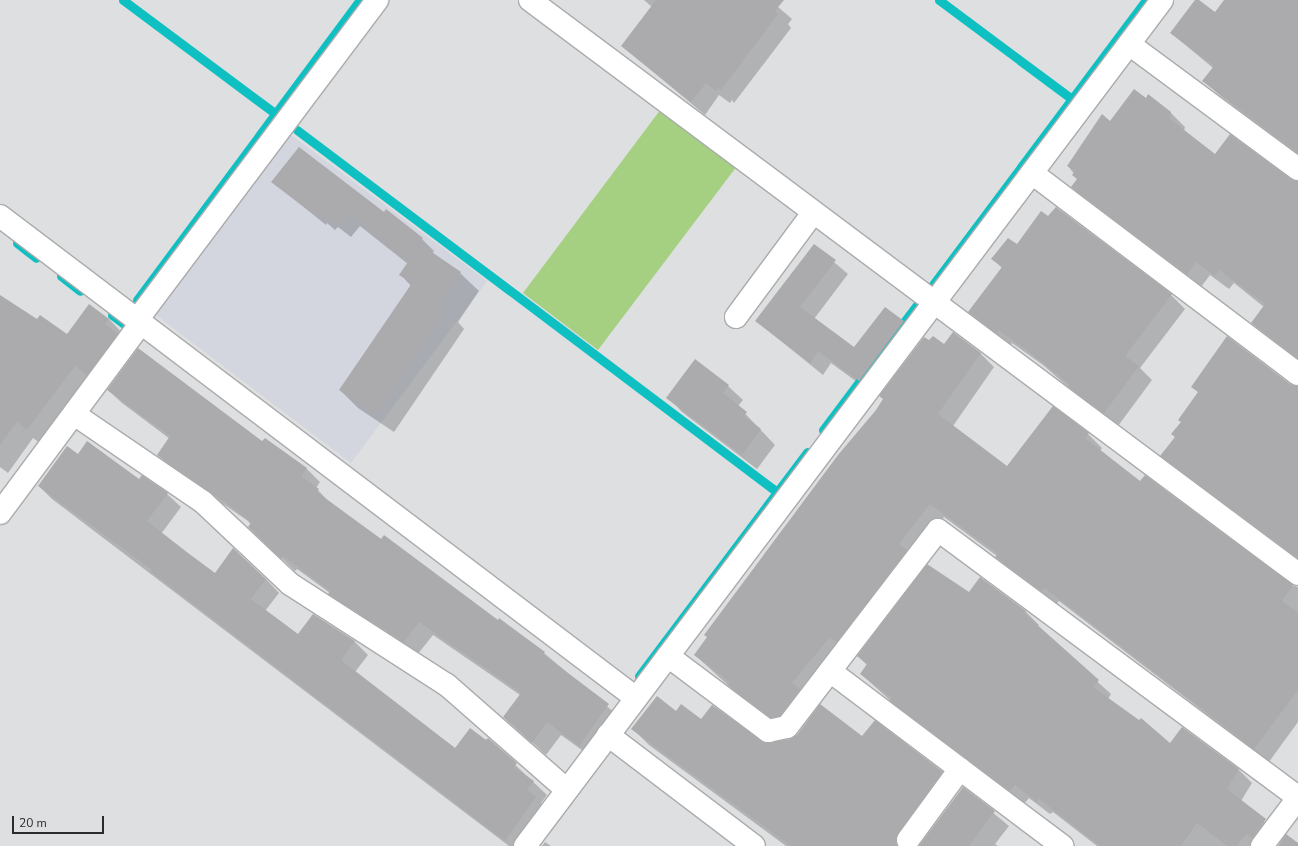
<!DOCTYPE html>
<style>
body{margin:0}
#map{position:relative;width:1298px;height:846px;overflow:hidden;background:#dedfe0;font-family:"Nunito Sans",sans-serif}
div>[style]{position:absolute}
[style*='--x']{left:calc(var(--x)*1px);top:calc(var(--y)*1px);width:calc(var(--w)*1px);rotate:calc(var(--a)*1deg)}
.built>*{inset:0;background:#d3d6df}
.green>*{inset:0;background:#a5d082}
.shadow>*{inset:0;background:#0003}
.stream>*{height:9px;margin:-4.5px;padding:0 4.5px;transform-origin:4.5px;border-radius:4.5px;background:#0ec0c2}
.building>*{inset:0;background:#ababad}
.roads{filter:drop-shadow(1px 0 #aaabac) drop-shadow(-1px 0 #aaabac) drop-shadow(0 1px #aaabac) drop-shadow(0 -1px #aaabac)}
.minor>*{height:22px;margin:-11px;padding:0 11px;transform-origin:11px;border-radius:11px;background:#fff}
span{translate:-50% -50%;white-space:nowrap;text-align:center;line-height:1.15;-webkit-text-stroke:3.5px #dedfe0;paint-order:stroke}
.scale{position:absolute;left:12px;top:816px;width:92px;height:18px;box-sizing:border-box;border:2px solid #292a2a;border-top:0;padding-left:5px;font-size:12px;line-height:14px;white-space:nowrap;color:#292a2a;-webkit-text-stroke:3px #dedfe0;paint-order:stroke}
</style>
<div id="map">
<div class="built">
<div style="clip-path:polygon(291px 135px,487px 281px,351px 463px,156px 315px)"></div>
</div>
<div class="green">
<div style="clip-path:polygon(661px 109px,737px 166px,598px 350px,523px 293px)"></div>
</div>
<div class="shadow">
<div style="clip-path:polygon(644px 0,770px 0,792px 19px,788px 24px,791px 28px,734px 103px,732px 100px,730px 103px,719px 95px,705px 115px,622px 46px,652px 7px)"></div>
<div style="clip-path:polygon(1196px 0,1215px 14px,1227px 0,1292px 0,1298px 4px,1298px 156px,1218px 94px,1204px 81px,1213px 68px,1171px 33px)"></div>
<div style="clip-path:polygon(1146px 99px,1171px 113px,1185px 127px,1184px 131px,1215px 155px,1298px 181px,1298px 361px,1252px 323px,1264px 307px,1234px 283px,1229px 289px,1210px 275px,1201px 287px,1086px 201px,1072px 187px,1078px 179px,1068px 166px,1110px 122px)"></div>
<div style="clip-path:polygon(273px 182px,384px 213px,422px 239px,434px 251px,432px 254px,460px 273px,479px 291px,458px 322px,464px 329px,394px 432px,358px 408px,340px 390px,411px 286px,401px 275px,408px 264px,360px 226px,351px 237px,338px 227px,335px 230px,327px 223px,326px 225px)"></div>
<div style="clip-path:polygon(814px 245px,848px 274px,814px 319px,854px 349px,886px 308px,916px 335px,872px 393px,831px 363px,823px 375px,756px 321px)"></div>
<div style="clip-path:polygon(1017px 246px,1171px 295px,1185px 309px,1140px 368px,1152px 380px,1118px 426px,1083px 400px,1043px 365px,1012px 343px,1010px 346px,969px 312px,1002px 268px,993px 259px)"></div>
<div style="clip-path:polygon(0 296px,38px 321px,67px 336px,109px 319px,125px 336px,44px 446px,33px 438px,8px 473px,0 467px)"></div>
<div style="clip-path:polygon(929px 342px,980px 353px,994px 367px,953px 426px,1007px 467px,1088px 434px,1102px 448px,1100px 451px,1141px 483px,1290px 585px,1298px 587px,1298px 722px,1269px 762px,1059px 601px,1056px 604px,1011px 571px,997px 556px,944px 517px,786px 731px,743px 699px,695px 655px)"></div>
<div style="clip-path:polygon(728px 386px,743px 400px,738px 406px,775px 445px,757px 469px,682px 412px,668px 397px)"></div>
<div style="clip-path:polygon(1192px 386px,1298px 414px,1298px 561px,1176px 469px,1162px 455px,1176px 437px,1199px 393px)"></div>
<div style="clip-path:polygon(108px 390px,263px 443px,265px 439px,307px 469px,320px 482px,316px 488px,331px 504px,544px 653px,622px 719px,593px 758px,561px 735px,546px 755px,504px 717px,520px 695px,433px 635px,417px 655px,343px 607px,330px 593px,297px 569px,295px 571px,263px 541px,248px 521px,171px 468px,158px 455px,170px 439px,122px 403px)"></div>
<div style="clip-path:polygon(78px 456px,167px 494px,181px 507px,161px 534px,216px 574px,266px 579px,279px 593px,265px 611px,298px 635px,354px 641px,368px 655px,355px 672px,456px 749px,488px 739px,547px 795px,541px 803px,548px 811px,533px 846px,509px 846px,52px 499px,39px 486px)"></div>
<div style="clip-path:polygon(969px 593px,1025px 611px,1039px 625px,1037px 627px,1111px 694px,1108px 699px,1170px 745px,1182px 728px,1239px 770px,1252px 783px,1241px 801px,1273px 829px,1260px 846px,1097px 846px,1053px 812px,1050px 814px,1029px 798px,1024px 804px,905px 714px,861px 674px,868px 666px,858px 656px)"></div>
<div style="clip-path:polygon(676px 712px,765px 744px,863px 738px,942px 772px,958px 789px,916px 846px,786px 846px,649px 745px,633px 729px)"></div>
<div style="clip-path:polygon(963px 788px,1009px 826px,995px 844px,998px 846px,919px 846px)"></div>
<div style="clip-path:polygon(545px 842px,551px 846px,542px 846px)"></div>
</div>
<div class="stream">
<div style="--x:123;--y:0;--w:191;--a:36.7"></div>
<div style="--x:939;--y:0;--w:166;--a:36.7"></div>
<div style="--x:297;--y:130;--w:601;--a:37.02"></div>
<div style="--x:17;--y:243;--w:24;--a:38"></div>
<div style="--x:61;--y:276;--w:24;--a:38"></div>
<div style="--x:932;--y:286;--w:357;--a:-53.2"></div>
<div style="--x:137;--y:300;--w:374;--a:-53.4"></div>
<div style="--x:112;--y:315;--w:15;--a:37"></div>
<div style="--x:823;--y:430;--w:156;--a:-53.1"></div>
<div style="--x:639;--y:676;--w:280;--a:-53.1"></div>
</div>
<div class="building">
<div style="clip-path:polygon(656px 0,784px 0,775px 11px,778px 14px,721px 90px,718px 88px,716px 91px,706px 83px,691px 102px,621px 46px)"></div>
<div style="clip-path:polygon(1195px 0,1199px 0,1215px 12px,1224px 0,1298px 0,1298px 153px,1202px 81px,1214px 66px,1170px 33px)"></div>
<div style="clip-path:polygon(1134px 89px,1146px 98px,1148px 94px,1171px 112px,1170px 119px,1215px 154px,1230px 134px,1291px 179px,1298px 181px,1298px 358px,1251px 323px,1265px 304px,1219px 270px,1215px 276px,1196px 262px,1187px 274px,1071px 187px,1077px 179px,1072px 175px,1075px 171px,1067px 166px,1102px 114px,1110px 121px)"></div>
<div style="clip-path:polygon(299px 147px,384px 212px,386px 209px,423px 238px,406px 261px,348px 214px,339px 226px,325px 215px,323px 218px,315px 212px,313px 214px,271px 182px)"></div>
<div style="clip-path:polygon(1056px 207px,1172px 294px,1125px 356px,1139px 366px,1104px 413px,1068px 387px,1070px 385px,1028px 351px,998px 330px,996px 333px,968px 312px,1002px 267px,991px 259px,1008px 238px,1017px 244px,1041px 211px,1048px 216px)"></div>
<div style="clip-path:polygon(420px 244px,461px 272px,439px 304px,446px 309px,375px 415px,339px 390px,412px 283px,399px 275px)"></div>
<div style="clip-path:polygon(814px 244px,836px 260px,800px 307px,854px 347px,885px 307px,904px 321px,859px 381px,818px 351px,810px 363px,755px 321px)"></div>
<div style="clip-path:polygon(0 295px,37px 319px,40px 315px,67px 334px,89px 304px,109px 319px,105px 324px,118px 334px,87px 375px,75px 366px,27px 430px,17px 422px,0 445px)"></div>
<div style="clip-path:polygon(953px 332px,981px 353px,938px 414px,1007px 466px,1053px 406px,1089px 433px,1085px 438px,1140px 481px,1145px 475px,1293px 585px,1282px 601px,1298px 613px,1298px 690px,1254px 749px,1045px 588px,1042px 591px,995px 557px,998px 554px,930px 504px,899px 544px,907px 550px,837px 642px,830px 637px,792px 683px,800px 689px,780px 716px,771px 718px,728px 685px,730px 682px,694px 655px,707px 637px,704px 635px,838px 455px,876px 410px,883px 399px,879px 396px,924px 337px,929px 340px,933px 336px,944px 344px)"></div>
<div style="clip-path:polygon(1227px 336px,1290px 384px,1298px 386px,1298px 558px,1160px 456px,1175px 437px,1171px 434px,1181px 422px,1178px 420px,1198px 392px,1191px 387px)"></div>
<div style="clip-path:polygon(138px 348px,262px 441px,265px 438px,307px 468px,301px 476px,319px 489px,317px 492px,321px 495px,381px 539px,384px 535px,498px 620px,499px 618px,545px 652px,543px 654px,609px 704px,579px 746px,547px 722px,532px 743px,503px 717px,521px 693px,419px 622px,404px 642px,328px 594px,330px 591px,283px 556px,281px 559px,248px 527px,251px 523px,233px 508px,157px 455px,170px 436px,107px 390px)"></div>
<div style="clip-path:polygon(695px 359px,729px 385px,723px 393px,747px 412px,744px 416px,761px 429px,742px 455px,666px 398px)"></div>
<div style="clip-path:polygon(87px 441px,139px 479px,142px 475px,168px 493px,147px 521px,188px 553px,215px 573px,233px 548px,266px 579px,251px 599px,298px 634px,313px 614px,355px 641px,341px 660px,455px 748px,470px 728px,486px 740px,488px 738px,517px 763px,514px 767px,534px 781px,527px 790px,536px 797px,505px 841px,151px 572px,152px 570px,38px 486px,67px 446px,78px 454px)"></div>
<div style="clip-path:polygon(927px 564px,969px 592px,980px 577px,1026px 611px,1024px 613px,1099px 680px,1093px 687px,1139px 720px,1141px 718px,1170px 743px,1182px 727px,1239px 769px,1227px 789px,1266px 819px,1252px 838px,1246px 834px,1237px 846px,1227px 846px,1197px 823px,1181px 846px,1100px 846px,1039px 799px,1037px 802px,1015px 785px,1010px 791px,890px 701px,892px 698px,860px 674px,867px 664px,857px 656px)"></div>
<div style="clip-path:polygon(657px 696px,676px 711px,681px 704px,701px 719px,712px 705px,766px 743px,790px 739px,797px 735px,820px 704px,862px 736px,875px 720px,943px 772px,898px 833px,896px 839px,897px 846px,791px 846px,631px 729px)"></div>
<div style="clip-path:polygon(963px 787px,995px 811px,969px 846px,919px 846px)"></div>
<div style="clip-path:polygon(1286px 834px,1298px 843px,1298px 846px,1278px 846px)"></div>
</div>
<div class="roads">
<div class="minor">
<div style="--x:530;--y:0;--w:959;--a:36.77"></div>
<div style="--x:1129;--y:44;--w:210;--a:36.5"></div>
<div style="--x:1032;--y:173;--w:333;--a:37.1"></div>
<div style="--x:0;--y:216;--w:798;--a:37.16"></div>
<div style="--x:736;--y:317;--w:129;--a:-53.5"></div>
<div style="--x:137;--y:320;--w:400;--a:-53.1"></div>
<div style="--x:74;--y:414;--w:156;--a:34.3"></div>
<div style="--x:203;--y:502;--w:120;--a:43.3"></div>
<div style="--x:290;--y:584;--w:187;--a:32.8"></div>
<div style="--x:447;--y:685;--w:159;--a:41.2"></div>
<div style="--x:0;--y:513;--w:237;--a:-53.4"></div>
<div style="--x:668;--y:656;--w:125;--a:36.9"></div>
<div style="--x:768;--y:731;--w:19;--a:-12"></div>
<div style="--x:787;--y:727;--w:248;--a:-52.5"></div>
<div style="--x:938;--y:530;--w:448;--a:36.6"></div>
<div style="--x:830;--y:671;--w:291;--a:37"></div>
<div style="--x:608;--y:735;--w:183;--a:37.2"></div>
<div style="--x:908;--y:840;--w:88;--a:-53.8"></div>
<div style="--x:525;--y:846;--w:1059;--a:-53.02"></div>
<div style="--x:1262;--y:846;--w:60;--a:-53.1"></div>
</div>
</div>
<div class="scale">20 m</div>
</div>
